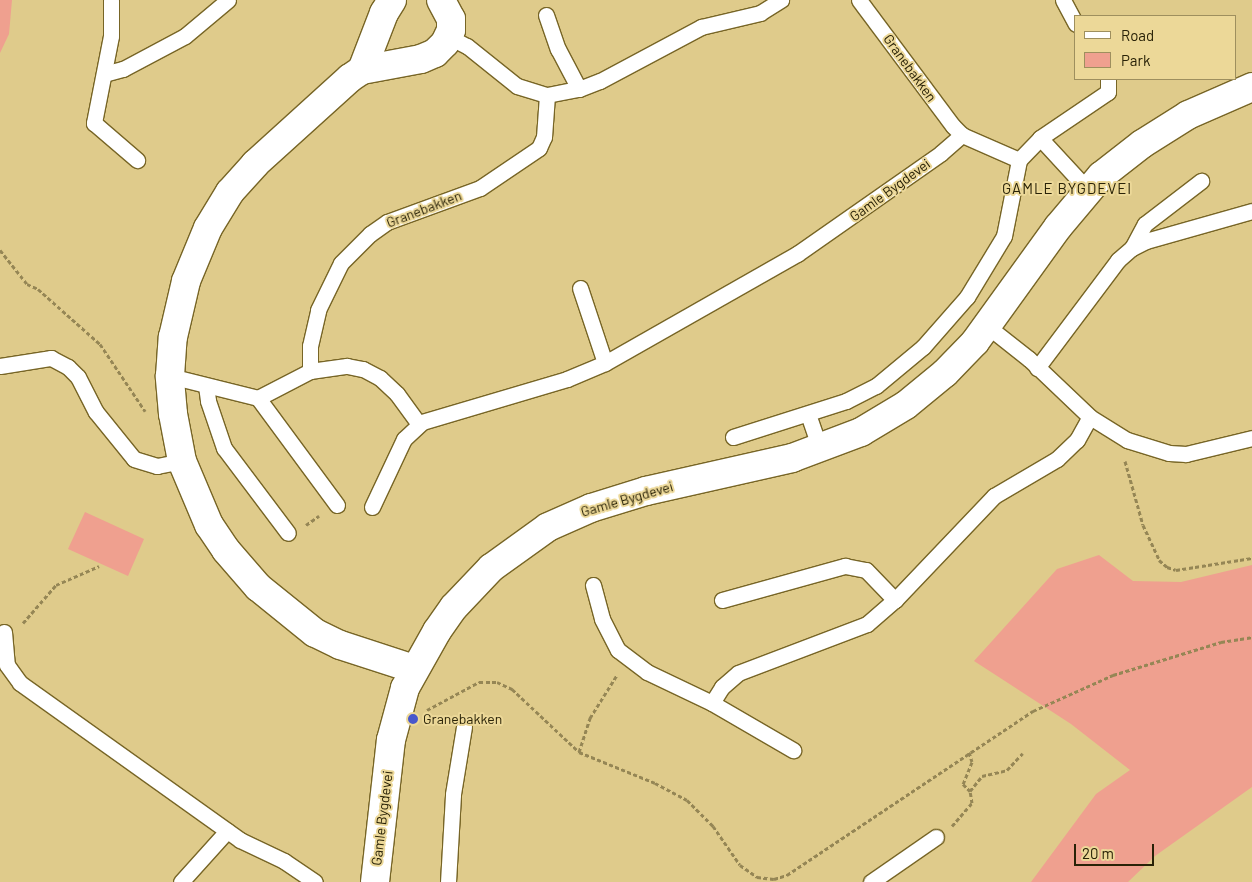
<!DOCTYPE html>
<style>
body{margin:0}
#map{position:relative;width:1252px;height:882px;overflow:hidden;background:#dfcb8b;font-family:Barlow,sans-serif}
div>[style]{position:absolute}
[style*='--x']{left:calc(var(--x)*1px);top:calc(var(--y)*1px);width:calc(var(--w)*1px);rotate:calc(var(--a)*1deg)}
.green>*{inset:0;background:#efa08f}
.path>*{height:3px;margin-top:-1.5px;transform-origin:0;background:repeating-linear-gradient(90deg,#958655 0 4px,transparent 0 6.5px)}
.roads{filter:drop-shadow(1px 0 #776526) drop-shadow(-1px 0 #776526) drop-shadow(0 1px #776526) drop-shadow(0 -1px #776526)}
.lane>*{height:15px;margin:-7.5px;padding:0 7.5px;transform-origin:7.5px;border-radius:7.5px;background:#fff}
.street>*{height:28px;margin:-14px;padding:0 14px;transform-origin:14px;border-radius:14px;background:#fff}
.dots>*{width:14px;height:14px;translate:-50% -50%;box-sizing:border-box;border:2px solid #ecd898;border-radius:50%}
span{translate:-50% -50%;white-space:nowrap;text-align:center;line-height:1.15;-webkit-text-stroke:4px #ecd898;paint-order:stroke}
.street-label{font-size:14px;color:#292207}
.poi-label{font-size:14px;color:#292207}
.left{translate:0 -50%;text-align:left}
.neighbourhood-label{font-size:15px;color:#292207;letter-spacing:1px}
.legend{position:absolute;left:1074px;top:15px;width:162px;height:65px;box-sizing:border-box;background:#ecd898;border:1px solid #9e8f5e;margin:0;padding:6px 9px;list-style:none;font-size:15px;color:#292207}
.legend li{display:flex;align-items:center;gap:10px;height:25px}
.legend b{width:25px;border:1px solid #9e8f5e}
.scale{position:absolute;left:1074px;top:844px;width:80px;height:22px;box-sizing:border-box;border:2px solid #292207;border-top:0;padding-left:6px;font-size:15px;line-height:18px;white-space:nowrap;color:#292207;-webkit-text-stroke:4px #ecd898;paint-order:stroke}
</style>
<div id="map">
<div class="green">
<div style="clip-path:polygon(0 0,12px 0,9px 34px,0 53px)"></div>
<div style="clip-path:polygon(85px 512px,144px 539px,128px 576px,68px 549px)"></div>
<div style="clip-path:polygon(1099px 555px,1133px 581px,1181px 582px,1252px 565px,1252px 787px,1155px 856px,1128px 882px,1031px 882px,1096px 794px,1130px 770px,1071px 724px,974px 661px,1057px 569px)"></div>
</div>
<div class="path">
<div style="--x:0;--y:250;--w:43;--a:51.5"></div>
<div style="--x:27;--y:284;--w:12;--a:24"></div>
<div style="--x:38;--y:289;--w:83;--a:41.6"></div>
<div style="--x:100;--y:344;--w:81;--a:56.1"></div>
<div style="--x:1125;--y:461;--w:66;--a:74.3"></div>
<div style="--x:1143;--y:525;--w:38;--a:65"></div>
<div style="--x:1159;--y:560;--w:11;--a:41"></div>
<div style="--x:1167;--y:567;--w:9;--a:18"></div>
<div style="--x:1176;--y:570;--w:77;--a:-9"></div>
<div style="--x:306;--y:525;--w:16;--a:-35"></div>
<div style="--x:23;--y:623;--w:50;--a:-49"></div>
<div style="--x:56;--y:585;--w:47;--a:-23.8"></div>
<div style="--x:427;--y:710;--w:59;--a:-28.3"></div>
<div style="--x:479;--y:682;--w:18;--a:0"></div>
<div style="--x:497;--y:682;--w:17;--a:25"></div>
<div style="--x:512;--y:689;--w:92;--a:43.2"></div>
<div style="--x:579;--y:752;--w:82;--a:22.2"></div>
<div style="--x:655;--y:783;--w:36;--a:28"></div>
<div style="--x:687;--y:800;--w:37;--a:45"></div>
<div style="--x:713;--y:826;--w:47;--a:55.3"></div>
<div style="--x:740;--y:865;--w:21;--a:35"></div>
<div style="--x:757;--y:877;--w:17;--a:7"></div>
<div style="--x:774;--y:879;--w:14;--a:-17"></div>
<div style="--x:787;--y:875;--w:296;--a:-33.7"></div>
<div style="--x:1033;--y:711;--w:88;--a:-24.2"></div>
<div style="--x:1113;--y:675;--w:113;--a:-17"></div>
<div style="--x:1221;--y:642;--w:31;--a:-9"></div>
<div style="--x:579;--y:752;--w:36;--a:-72"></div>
<div style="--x:590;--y:718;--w:51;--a:-57.9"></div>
<div style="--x:969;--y:752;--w:10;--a:73"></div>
<div style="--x:972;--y:762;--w:24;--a:112"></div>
<div style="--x:963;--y:784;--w:10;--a:45"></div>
<div style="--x:952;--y:826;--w:30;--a:-49"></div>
<div style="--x:972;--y:803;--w:12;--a:-99"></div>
<div style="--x:970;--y:791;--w:19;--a:-51"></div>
<div style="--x:982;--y:776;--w:26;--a:-13"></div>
<div style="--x:1007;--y:770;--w:23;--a:-47"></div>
</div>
<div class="roads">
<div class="lane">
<div style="--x:111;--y:0;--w:36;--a:90"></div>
<div style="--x:111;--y:36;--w:89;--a:101.1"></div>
<div style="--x:94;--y:123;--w:57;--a:40.7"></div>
<div style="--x:859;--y:0;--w:157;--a:53.3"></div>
<div style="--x:953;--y:126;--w:13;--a:45"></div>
<div style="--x:962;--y:135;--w:62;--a:23.7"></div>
<div style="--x:1063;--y:0;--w:27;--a:62"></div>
<div style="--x:546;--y:15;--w:36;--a:71"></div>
<div style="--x:558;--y:49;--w:45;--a:62.3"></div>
<div style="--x:449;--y:37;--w:20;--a:27"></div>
<div style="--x:467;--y:46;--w:64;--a:38.7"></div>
<div style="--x:517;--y:86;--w:31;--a:17"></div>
<div style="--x:547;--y:95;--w:33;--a:-11"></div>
<div style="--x:579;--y:89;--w:22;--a:-21"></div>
<div style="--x:600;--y:81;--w:115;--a:-28.1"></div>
<div style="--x:701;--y:27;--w:61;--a:-13.3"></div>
<div style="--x:760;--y:13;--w:25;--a:-32"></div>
<div style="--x:104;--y:74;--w:20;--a:-15"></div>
<div style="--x:123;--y:69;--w:70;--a:-28"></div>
<div style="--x:185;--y:36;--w:56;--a:-39.9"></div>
<div style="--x:1040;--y:138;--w:71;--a:47.3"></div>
<div style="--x:1019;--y:160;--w:30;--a:-46"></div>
<div style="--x:1040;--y:138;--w:82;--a:-34.1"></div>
<div style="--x:1108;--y:92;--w:13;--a:-90"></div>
<div style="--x:1132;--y:248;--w:27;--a:-62"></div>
<div style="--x:1145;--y:224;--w:71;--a:-37.5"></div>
<div style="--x:605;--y:363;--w:221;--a:-29.6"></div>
<div style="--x:797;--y:254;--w:176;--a:-35"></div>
<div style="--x:941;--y:153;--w:28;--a:-41"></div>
<div style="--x:0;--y:366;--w:52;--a:-8.9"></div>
<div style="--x:51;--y:358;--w:19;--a:28"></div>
<div style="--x:68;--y:367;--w:14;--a:45"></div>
<div style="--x:78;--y:377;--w:39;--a:63"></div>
<div style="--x:96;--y:412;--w:60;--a:51"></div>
<div style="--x:134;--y:459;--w:24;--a:17"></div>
<div style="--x:157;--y:466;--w:25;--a:-11"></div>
<div style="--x:1037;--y:368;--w:135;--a:-53.1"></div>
<div style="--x:1118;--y:260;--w:18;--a:-41"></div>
<div style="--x:1132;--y:248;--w:16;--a:-27"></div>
<div style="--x:1146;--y:241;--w:110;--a:-15.8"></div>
<div style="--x:310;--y:371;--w:25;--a:-90"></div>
<div style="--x:310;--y:346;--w:37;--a:-77"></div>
<div style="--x:318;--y:310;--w:52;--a:-63.9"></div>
<div style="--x:341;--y:263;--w:41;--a:-45"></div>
<div style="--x:370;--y:234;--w:21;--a:-35"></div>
<div style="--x:387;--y:222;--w:99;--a:-20.1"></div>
<div style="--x:480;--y:188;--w:71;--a:-34.1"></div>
<div style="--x:539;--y:148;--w:12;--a:-66"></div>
<div style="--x:544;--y:137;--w:42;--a:-85.9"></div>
<div style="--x:170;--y:376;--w:91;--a:14"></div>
<div style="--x:258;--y:398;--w:59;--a:-27.4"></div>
<div style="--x:310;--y:371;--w:37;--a:-8"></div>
<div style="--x:347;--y:366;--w:16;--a:11"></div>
<div style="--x:363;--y:369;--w:19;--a:28"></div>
<div style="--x:380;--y:378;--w:23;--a:43"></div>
<div style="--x:397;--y:394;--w:37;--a:54"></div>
<div style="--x:206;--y:386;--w:15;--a:82"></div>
<div style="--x:208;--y:401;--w:50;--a:71.2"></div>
<div style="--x:224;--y:448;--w:106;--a:53"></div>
<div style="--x:258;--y:398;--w:133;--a:53.6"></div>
<div style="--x:808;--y:414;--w:37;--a:71"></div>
<div style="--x:1090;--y:417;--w:44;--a:31.9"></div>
<div style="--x:1127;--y:440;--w:44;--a:17.2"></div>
<div style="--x:1169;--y:453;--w:17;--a:3"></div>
<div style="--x:1186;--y:454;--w:68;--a:-13.6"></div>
<div style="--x:733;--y:437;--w:119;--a:-17.7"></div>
<div style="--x:846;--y:401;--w:34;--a:-27"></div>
<div style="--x:876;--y:386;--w:61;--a:-39.7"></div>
<div style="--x:923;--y:347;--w:67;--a:-48.7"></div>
<div style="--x:967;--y:297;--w:71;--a:-58.8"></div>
<div style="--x:1004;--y:236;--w:77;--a:-78.8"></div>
<div style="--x:372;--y:507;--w:75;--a:-64.8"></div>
<div style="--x:404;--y:439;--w:25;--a:-43"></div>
<div style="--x:422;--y:422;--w:151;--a:-16.5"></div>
<div style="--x:567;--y:379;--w:41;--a:-22.8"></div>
<div style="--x:605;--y:363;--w:79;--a:-108.4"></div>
<div style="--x:593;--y:585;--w:35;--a:75"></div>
<div style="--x:602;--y:619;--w:35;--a:63"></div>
<div style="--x:618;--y:650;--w:36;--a:37"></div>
<div style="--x:647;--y:672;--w:72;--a:25.5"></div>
<div style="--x:712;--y:703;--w:19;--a:-58"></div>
<div style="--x:722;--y:687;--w:21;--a:-41"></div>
<div style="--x:738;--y:673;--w:138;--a:-20.8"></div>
<div style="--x:867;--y:624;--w:37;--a:-41"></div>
<div style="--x:895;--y:600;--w:144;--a:-46.4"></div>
<div style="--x:994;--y:496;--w:73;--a:-30.4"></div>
<div style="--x:1057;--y:459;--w:28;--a:-44"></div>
<div style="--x:1077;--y:440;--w:26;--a:-61"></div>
<div style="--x:1090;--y:417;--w:84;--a:-136.4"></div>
<div style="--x:1029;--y:359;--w:53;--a:-141.8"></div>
<div style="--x:722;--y:600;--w:128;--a:-15.5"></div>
<div style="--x:845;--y:566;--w:21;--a:11"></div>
<div style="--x:866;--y:570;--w:42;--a:46"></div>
<div style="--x:4;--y:632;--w:33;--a:85"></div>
<div style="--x:7;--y:665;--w:22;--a:54"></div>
<div style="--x:20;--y:683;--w:270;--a:35.5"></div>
<div style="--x:240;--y:840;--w:49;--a:25.5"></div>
<div style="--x:284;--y:861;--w:37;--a:34"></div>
<div style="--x:712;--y:703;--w:94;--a:30.1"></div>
<div style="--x:181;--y:882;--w:69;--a:-48"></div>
<div style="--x:448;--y:882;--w:88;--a:-86.7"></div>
<div style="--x:453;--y:794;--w:68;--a:-80.7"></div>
<div style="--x:871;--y:882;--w:79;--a:-34.7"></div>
</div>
<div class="street">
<div style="--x:362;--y:70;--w:61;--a:-68.9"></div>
<div style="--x:384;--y:13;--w:15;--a:-58"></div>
<div style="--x:414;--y:669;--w:78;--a:-162"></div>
<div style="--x:340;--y:645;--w:28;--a:-154"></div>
<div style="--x:315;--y:633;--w:73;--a:-141.1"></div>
<div style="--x:258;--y:587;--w:49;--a:-130.9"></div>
<div style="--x:226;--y:550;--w:30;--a:-124"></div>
<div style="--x:209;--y:525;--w:69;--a:-112.9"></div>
<div style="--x:182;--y:461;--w:48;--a:-100.8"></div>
<div style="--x:173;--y:414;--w:38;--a:-95"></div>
<div style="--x:170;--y:376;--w:39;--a:-86"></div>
<div style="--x:173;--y:337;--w:57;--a:-76.9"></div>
<div style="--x:186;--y:281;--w:57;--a:-67.5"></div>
<div style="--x:208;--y:228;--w:42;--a:-58.6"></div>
<div style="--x:230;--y:192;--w:38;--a:-48"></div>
<div style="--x:255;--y:164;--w:128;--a:-42.2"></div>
<div style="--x:350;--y:78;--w:14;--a:-34"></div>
<div style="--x:362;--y:70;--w:60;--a:-10.6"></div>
<div style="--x:421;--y:59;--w:15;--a:-23"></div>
<div style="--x:435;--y:53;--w:14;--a:-45"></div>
<div style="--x:445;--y:43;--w:14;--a:-65"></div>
<div style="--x:451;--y:30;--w:11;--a:-90"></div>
<div style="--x:451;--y:19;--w:21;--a:-118"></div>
<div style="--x:375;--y:882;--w:143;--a:-83.6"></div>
<div style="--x:391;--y:740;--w:54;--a:-74.9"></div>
<div style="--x:405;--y:688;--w:65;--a:-60.7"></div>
<div style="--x:437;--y:631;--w:29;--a:-55"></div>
<div style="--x:454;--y:607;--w:54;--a:-46.5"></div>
<div style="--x:491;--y:568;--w:70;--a:-35.7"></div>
<div style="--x:548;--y:527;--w:47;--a:-23.8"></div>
<div style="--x:591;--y:508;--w:58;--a:-17.2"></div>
<div style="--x:646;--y:491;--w:150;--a:-12.7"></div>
<div style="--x:792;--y:458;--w:74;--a:-20.6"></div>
<div style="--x:861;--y:432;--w:52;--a:-31"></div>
<div style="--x:906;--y:405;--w:50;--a:-39.4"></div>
<div style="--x:945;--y:373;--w:43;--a:-45.9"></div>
<div style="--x:975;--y:342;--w:142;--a:-54.2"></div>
<div style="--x:1058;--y:227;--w:67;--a:-49.9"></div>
<div style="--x:1101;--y:176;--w:52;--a:-38"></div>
<div style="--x:1142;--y:144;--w:54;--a:-32.2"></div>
<div style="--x:1188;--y:115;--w:70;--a:-23.6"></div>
</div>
</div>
<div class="dots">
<div style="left:413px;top:719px;background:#4857cb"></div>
</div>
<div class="street-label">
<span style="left:910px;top:68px;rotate:54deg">Granebakken</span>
<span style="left:890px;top:190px;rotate:-36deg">Gamle Bygdevei</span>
<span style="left:424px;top:209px;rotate:-21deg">Granebakken</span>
<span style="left:627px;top:499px;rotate:-16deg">Gamle Bygdevei</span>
<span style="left:382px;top:818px;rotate:-83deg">Gamle Bygdevei</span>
</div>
<div class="poi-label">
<span class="left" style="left:423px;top:719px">Granebakken</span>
</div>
<div class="neighbourhood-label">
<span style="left:1067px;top:189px">GAMLE BYGDEVEI</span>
</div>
<ul class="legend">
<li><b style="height:6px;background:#fff"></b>Road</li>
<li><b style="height:14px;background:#efa08f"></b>Park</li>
</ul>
<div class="scale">20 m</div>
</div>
